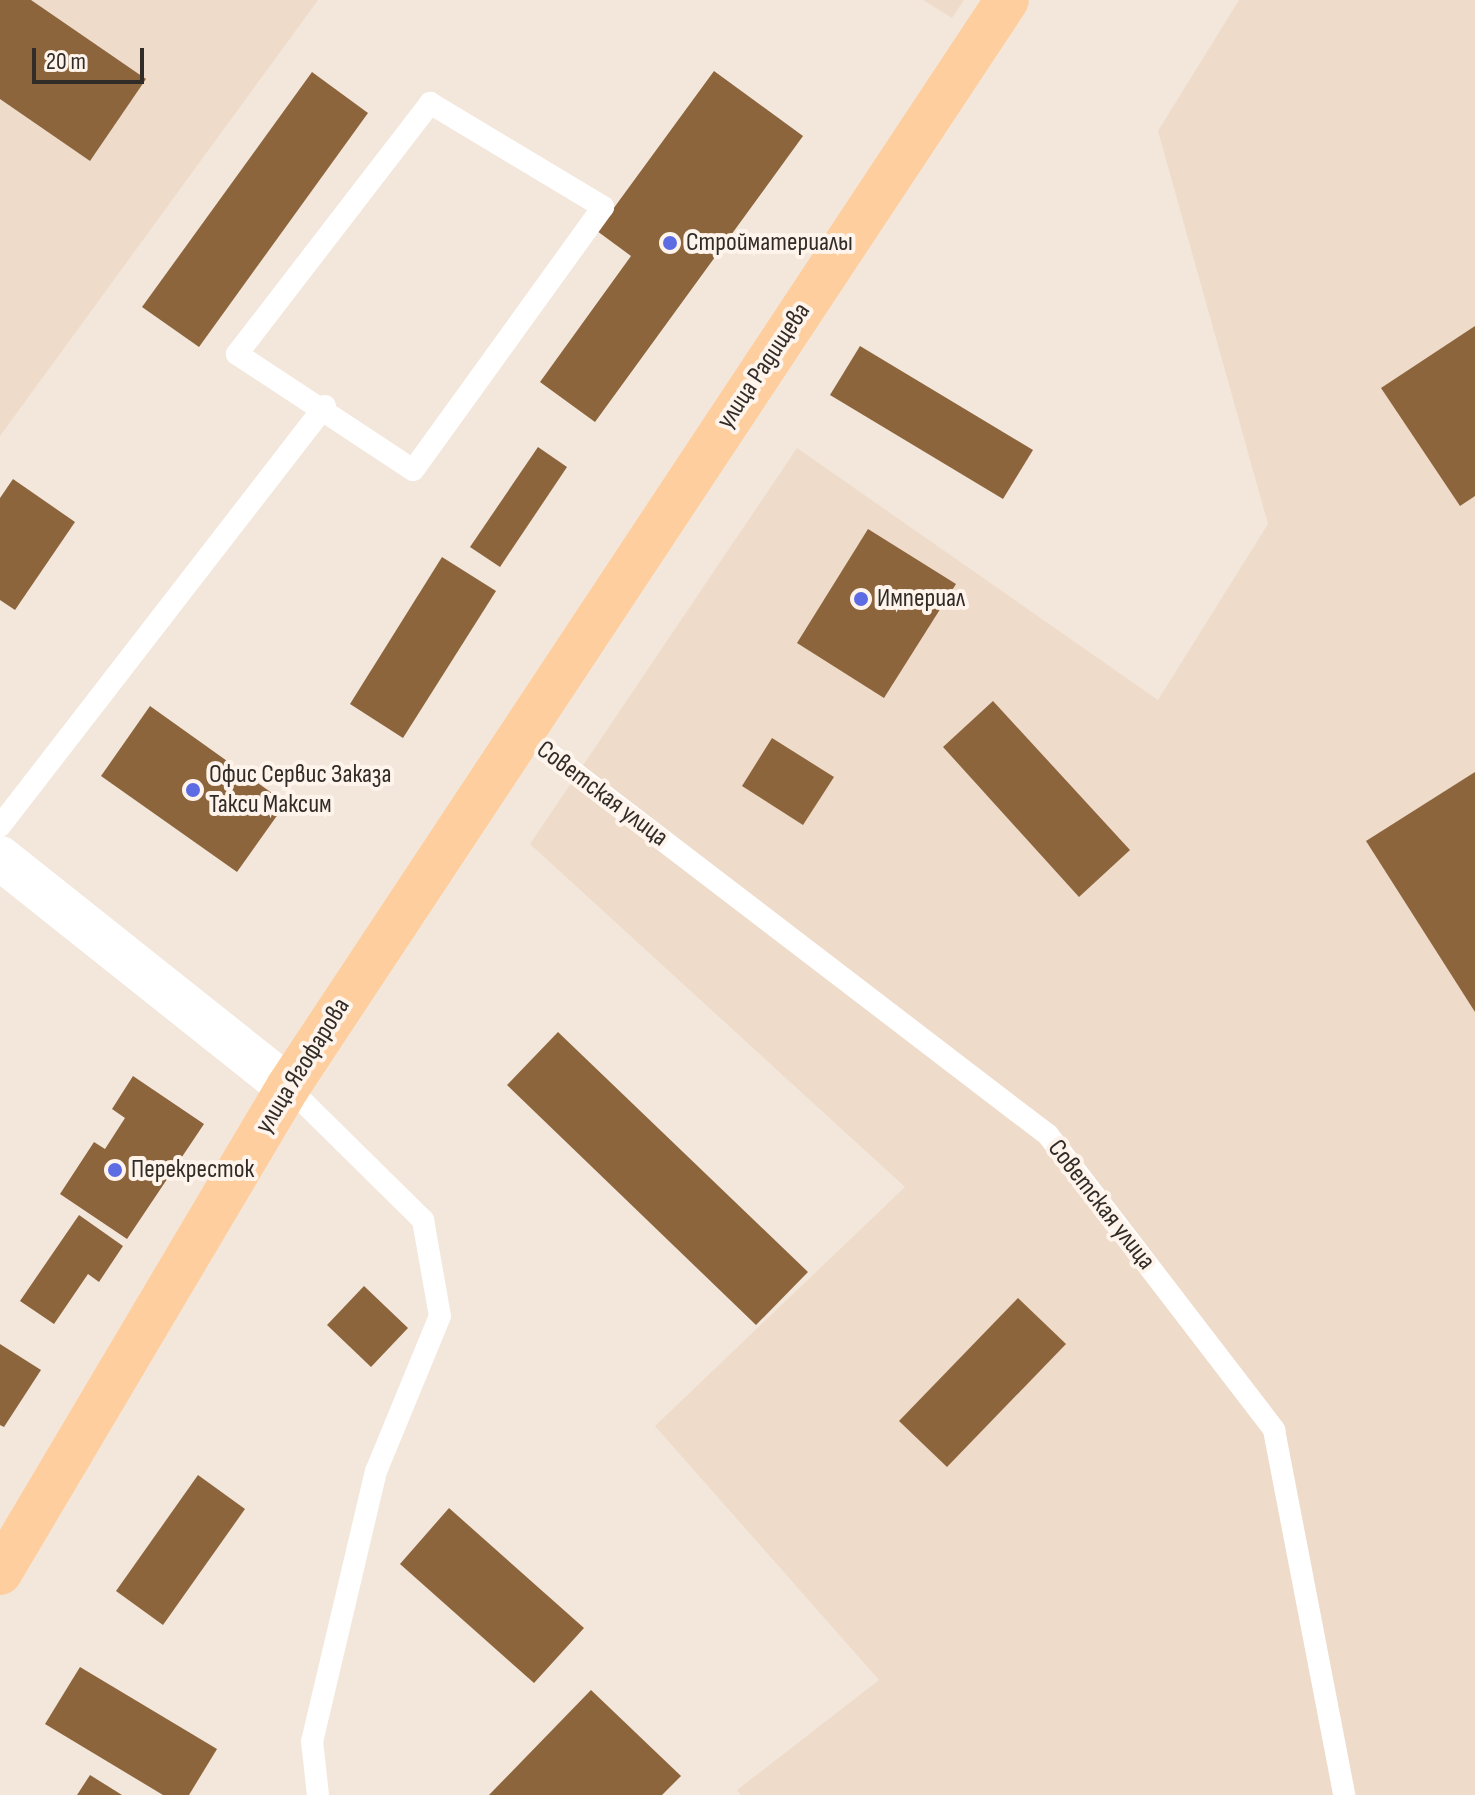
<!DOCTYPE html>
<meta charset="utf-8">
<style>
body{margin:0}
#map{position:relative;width:1475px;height:1795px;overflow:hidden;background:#f3e7db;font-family:"Sofia Sans Condensed",sans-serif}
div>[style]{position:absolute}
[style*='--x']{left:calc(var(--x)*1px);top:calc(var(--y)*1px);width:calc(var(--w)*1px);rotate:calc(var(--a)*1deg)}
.built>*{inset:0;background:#eedbca}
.building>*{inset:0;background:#8d653d}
.service>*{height:22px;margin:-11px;padding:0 11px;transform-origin:11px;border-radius:11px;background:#fff}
.minor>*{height:44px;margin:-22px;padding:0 22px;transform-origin:22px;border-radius:22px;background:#fff}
.primary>*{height:44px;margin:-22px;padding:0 22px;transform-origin:22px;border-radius:22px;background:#fece9e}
.dots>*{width:22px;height:22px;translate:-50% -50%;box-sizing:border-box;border:4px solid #fff4eb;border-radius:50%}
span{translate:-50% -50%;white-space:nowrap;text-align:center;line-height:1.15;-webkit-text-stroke:8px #fff4eb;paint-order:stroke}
.poi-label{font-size:26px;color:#312c28}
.left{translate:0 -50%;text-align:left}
.street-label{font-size:26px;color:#312c28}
.scale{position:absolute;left:32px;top:48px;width:112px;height:36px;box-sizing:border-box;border:4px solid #312c28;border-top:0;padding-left:10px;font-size:24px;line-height:28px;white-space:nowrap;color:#312c28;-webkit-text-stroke:6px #fff4eb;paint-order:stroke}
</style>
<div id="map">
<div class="built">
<div style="clip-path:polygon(0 0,318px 0,0 436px)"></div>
<div style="clip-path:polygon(923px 0,964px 0,952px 18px)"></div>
<div style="clip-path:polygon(1239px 0,1475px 0,1475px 1795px,741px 1795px,737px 1790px,879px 1680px,655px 1426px,905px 1187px,530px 844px,797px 448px,1158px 700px,1268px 524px,1158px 131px)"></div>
</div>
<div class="building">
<div style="clip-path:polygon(0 0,31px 0,146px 79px,90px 161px,0 99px)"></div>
<div style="clip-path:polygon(714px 71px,803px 136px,595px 422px,540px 382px,631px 256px,597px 231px)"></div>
<div style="clip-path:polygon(312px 72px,368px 113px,199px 347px,142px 307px)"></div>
<div style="clip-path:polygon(1475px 326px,1475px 496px,1460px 506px,1381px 388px)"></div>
<div style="clip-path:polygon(860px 346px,1033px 450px,1003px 499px,830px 395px)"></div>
<div style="clip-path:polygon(538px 447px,567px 467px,500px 567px,470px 547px)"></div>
<div style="clip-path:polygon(13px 479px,75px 522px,15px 610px,0 600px,0 498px)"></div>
<div style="clip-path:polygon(868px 529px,956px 584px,884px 698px,797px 643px)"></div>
<div style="clip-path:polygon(442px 557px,496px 591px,403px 738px,350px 704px)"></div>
<div style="clip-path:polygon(993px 701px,1130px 850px,1079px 897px,943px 747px)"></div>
<div style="clip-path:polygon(150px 706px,286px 803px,237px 872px,101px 776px)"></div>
<div style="clip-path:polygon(772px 738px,834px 777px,803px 825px,742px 786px)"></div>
<div style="clip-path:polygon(1475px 772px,1475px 1012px,1366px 841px)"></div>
<div style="clip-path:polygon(558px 1032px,808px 1272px,756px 1325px,507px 1085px)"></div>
<div style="clip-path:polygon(133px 1076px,204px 1124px,127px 1239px,60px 1194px,94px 1142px,105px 1149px,125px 1118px,112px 1109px)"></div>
<div style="clip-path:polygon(79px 1215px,123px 1246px,99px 1282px,88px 1274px,54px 1324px,20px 1301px)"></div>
<div style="clip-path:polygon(364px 1286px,408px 1328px,371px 1367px,327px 1325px)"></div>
<div style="clip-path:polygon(1018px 1298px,1066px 1344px,947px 1467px,899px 1421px)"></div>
<div style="clip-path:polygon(0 1344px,41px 1370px,4px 1427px,0 1425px)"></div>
<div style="clip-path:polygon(198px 1475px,245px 1509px,163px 1625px,116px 1591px)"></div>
<div style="clip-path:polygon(449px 1508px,584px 1628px,534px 1683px,400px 1564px)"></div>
<div style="clip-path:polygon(80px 1667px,217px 1749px,189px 1795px,163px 1795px,45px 1724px)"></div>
<div style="clip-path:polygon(591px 1690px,681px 1776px,662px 1795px,489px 1795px)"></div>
<div style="clip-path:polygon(90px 1775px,122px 1795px,77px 1795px)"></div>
</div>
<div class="service">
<div style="--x:430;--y:103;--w:202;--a:31"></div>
<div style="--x:603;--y:207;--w:324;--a:125.8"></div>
<div style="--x:413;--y:470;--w:211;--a:-146.6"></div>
<div style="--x:237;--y:354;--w:317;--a:-52.4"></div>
<div style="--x:520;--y:731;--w:665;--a:37.42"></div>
<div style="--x:1048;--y:1135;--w:372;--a:52.5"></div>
<div style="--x:1274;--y:1430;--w:372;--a:79.1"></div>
<div style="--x:0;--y:826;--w:531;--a:-52.27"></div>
<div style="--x:288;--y:1087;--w:190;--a:44.6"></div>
<div style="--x:423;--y:1220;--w:97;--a:80"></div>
<div style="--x:440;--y:1316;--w:168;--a:112.4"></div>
<div style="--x:376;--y:1471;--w:277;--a:103.3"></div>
<div style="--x:312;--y:1741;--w:54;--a:83.7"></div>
</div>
<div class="minor">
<div style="--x:0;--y:858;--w:368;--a:38.5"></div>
</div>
<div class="primary">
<div style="--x:0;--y:1573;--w:565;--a:-59.35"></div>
<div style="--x:288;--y:1087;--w:1303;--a:-56.52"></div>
</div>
<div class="dots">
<div style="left:670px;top:243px;background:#5e6ce4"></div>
<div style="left:861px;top:599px;background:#5e6ce4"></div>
<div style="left:193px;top:790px;background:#5e6ce4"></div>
<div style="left:115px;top:1170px;background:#5e6ce4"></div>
</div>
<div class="poi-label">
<span class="left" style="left:686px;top:243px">Стройматериалы</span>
<span class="left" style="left:877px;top:599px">Империал</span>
<span class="left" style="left:209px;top:790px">Офис Сервис Заказа<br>Такси Максим</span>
<span class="left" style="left:131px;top:1170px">Перекресток</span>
</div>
<div class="street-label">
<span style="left:764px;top:366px;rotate:-56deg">улица Радищева</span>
<span style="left:602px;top:794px;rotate:37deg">Советская улица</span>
<span style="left:303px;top:1066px;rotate:-58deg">улица Ягофарова</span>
<span style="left:1101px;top:1205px;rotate:52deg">Советская улица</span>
</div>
<div class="scale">20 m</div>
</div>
